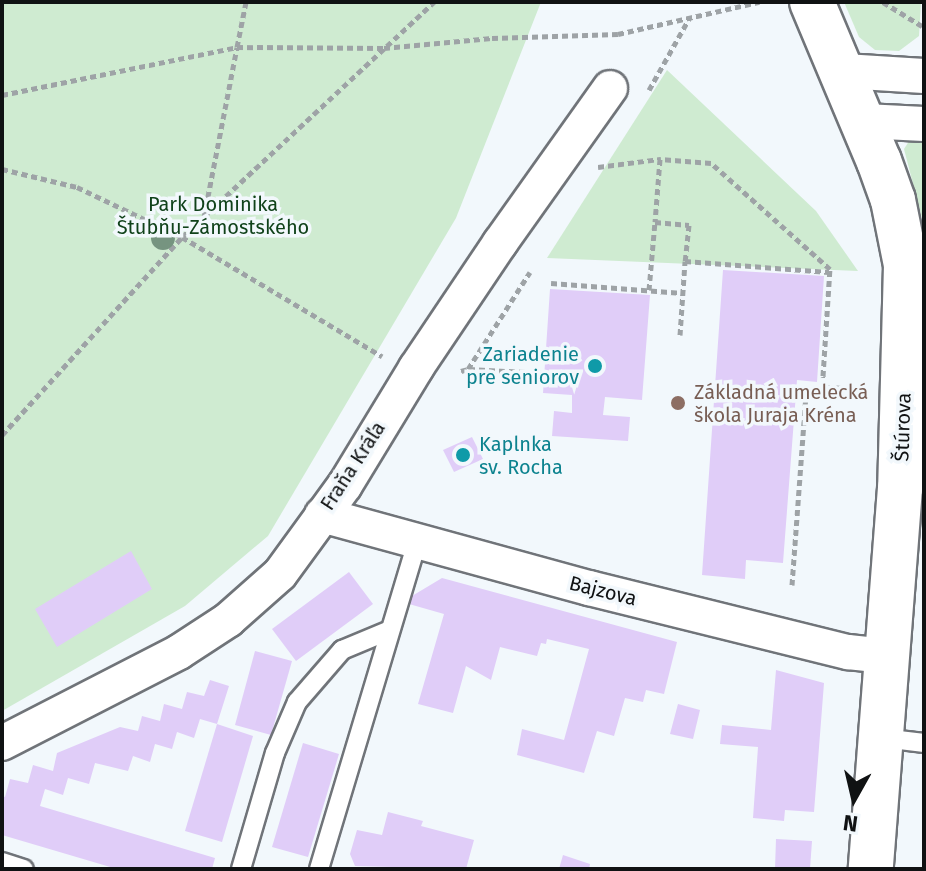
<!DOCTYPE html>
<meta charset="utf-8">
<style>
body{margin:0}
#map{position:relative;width:926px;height:871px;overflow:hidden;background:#f2f8fc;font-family:"Fira Sans",sans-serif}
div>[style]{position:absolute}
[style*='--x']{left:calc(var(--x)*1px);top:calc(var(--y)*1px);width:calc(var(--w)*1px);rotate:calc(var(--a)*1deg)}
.green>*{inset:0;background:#cfebd1}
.building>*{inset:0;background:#e0cdf8}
.path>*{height:5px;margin-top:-2.5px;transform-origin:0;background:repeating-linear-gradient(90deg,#9ea3a6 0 6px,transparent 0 10px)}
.roads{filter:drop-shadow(2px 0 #707479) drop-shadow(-2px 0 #707479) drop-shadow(0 2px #707479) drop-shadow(0 -2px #707479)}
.service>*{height:18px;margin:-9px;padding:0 9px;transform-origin:9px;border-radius:9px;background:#fff}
.minor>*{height:34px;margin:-17px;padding:0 17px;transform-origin:17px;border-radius:17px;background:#fff}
.secondary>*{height:44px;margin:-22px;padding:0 22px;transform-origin:22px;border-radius:22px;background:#fff}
.trees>*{width:24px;height:24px;margin:-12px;border-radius:50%;background:#769480}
.dots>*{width:22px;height:22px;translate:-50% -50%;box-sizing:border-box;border:4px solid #f2f8fc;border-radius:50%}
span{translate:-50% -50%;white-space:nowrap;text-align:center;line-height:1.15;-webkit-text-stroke:7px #f2f8fc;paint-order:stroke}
.park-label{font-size:20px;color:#10421a}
.culture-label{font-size:20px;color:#0d838f}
.right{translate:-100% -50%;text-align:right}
.left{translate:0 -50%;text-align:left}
.education-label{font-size:20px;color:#785e54}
.street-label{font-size:20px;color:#101213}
.frame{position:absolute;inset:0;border:4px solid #101213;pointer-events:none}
.north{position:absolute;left:814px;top:759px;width:80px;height:80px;-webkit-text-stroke:6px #f2f8fc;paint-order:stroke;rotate:188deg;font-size:22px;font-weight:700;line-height:32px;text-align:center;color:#101213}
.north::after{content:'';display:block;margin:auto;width:28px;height:36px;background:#101213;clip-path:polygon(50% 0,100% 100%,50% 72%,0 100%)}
</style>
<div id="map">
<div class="green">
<div style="clip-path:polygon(2px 2px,541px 2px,456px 218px,268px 536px,185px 606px,2px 711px)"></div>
<div style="clip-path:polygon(844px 2px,921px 2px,919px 36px,899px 51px,875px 50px,859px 37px)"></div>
<div style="clip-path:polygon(667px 70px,816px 211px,858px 271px,547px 258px)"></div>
<div style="clip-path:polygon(911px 138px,924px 138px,924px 226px,904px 149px)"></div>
</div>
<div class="building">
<div style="clip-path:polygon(723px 270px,824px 276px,817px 382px,797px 380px,783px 563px,746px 560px,745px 579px,702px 575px)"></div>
<div style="clip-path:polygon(550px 289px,650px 295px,642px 400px,605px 397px,603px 415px,630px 417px,628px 441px,552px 436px,554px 411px,572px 413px,572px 395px,543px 393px)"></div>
<div style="clip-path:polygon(472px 437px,483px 459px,454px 472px,443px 450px)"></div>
<div style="clip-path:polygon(131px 551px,152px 589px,57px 647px,35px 609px)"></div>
<div style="clip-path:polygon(349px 572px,373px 604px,296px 661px,272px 629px)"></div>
<div style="clip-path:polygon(442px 578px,677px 642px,664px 694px,646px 690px,643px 702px,625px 698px,614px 736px,597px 731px,584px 773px,517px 755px,522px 729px,564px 740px,589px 649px,547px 639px,546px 644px,541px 643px,537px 656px,500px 647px,491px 680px,466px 666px,453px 713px,418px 704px,444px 614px,409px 604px,412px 596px)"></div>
<div style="clip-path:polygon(255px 651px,292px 661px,271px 735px,235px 725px)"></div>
<div style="clip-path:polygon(776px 670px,824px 683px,814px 812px,785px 810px,784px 821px,753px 818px,758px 747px,720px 744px,722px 725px,771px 730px)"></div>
<div style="clip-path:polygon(210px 680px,229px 686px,217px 724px,200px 719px,194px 738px,177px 732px,172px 749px,155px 744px,150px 762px,133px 756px,128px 771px,95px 763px,89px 784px,68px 778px,63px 795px,45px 789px,40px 806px,215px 858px,212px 869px,117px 869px,2px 835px,2px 796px,5px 797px,10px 779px,28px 783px,33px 765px,53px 771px,57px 753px,120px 727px,138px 731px,142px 716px,160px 721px,164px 704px,182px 709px,187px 692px,204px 696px)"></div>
<div style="clip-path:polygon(678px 704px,700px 710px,693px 739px,670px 734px)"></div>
<div style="clip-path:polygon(217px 724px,253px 736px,222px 842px,185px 831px)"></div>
<div style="clip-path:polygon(303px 743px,339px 754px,308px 857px,272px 847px)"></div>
<div style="clip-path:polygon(388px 812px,423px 821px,421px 826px,474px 840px,466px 869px,355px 866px,350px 854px,357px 830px,382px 835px)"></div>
<div style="clip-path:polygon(776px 839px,812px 841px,810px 869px,775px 869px)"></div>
<div style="clip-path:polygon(563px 855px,590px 864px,589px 869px,559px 869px)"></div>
</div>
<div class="path">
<div style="--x:883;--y:2;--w:46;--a:31.6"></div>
<div style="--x:649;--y:90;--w:84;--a:-60.7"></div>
<div style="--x:2;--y:95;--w:240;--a:-11.5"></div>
<div style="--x:237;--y:47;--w:46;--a:-78.7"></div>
<div style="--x:598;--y:167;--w:63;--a:-7.4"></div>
<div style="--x:2;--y:169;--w:77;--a:13.5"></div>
<div style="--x:77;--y:187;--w:116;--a:25.5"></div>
<div style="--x:182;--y:237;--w:233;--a:30.8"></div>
<div style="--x:204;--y:217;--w:173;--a:-79"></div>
<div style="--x:237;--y:47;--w:147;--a:0.4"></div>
<div style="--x:384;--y:48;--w:108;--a:-5.3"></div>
<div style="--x:492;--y:38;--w:126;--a:-1.8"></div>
<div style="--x:618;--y:34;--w:145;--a:-12.8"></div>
<div style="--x:551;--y:283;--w:132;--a:4.3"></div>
<div style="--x:649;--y:290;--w:68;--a:-85"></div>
<div style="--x:680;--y:335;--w:74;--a:-86.1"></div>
<div style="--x:469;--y:369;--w:75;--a:3.1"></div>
<div style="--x:461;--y:371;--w:7;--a:-16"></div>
<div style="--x:468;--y:369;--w:115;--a:-57.4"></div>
<div style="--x:826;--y:387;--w:11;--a:-105"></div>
<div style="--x:823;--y:376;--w:107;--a:-86.3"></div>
<div style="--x:830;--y:269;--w:159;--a:-138.3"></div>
<div style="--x:711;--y:163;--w:51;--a:-175.5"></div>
<div style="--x:660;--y:159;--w:63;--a:94.5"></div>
<div style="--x:655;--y:222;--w:34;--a:5"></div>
<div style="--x:689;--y:225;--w:36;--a:96"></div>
<div style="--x:685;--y:261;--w:144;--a:4.4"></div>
<div style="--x:2;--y:435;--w:268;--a:-47.7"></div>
<div style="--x:182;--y:237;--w:345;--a:-43"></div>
<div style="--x:792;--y:585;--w:190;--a:-85.8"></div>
<div style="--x:806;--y:396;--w:22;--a:-24"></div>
<div style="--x:826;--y:387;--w:34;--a:3"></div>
</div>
<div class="roads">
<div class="service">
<div style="--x:882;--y:738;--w:42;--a:6.8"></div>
<div style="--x:2;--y:862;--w:23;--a:18"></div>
<div style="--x:241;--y:869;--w:121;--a:-73.7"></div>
<div style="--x:275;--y:753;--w:56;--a:-66.7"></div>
<div style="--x:297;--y:702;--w:69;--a:-49.1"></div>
<div style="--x:342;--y:650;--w:52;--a:-22.6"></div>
<div style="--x:319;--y:869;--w:341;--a:-73.3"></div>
</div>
<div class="minor">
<div style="--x:844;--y:71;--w:80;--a:3.6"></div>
<div style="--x:864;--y:121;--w:60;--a:2.9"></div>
<div style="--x:322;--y:515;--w:277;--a:15.3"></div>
<div style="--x:589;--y:588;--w:267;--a:13.9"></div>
<div style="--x:848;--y:652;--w:38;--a:6"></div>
<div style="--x:2;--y:743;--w:199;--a:-27.2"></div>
<div style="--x:179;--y:652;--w:59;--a:-33.1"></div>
<div style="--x:228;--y:620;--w:69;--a:-41.5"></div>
<div style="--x:280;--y:574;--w:110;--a:-53.9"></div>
<div style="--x:345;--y:485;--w:137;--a:-58.7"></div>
<div style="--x:416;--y:368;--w:151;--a:-56.1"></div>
<div style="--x:500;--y:243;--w:190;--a:-54.6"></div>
</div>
<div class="secondary">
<div style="--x:812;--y:2;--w:173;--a:67.2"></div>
<div style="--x:879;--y:161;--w:41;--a:70.3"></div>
<div style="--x:893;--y:200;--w:66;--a:78.7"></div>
<div style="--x:906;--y:265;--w:223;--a:91.5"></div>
<div style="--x:900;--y:488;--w:382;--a:94.4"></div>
</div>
</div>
<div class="trees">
<div style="left:163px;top:238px"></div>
</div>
<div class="dots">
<div style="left:595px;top:366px;background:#0f9aa8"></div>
<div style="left:678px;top:403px;background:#8d6e63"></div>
<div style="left:463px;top:455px;background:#0f9aa8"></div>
</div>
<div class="park-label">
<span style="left:213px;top:216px">Park Dominika<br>Štubňu-Zámostského</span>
</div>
<div class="culture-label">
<span class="right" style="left:579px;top:366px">Zariadenie<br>pre seniorov</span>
<span class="left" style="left:479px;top:456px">Kaplnka<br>sv. Rocha</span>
</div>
<div class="education-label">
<span class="left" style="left:694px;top:404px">Základná umelecká<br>škola Juraja Kréna</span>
</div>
<div class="street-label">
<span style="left:903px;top:427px;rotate:-88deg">Štúrova</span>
<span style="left:353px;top:466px;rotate:-57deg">Fraňa Kráľa</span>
<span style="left:603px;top:591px;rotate:14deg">Bajzova</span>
</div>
<div class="frame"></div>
<div class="north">N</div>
</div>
